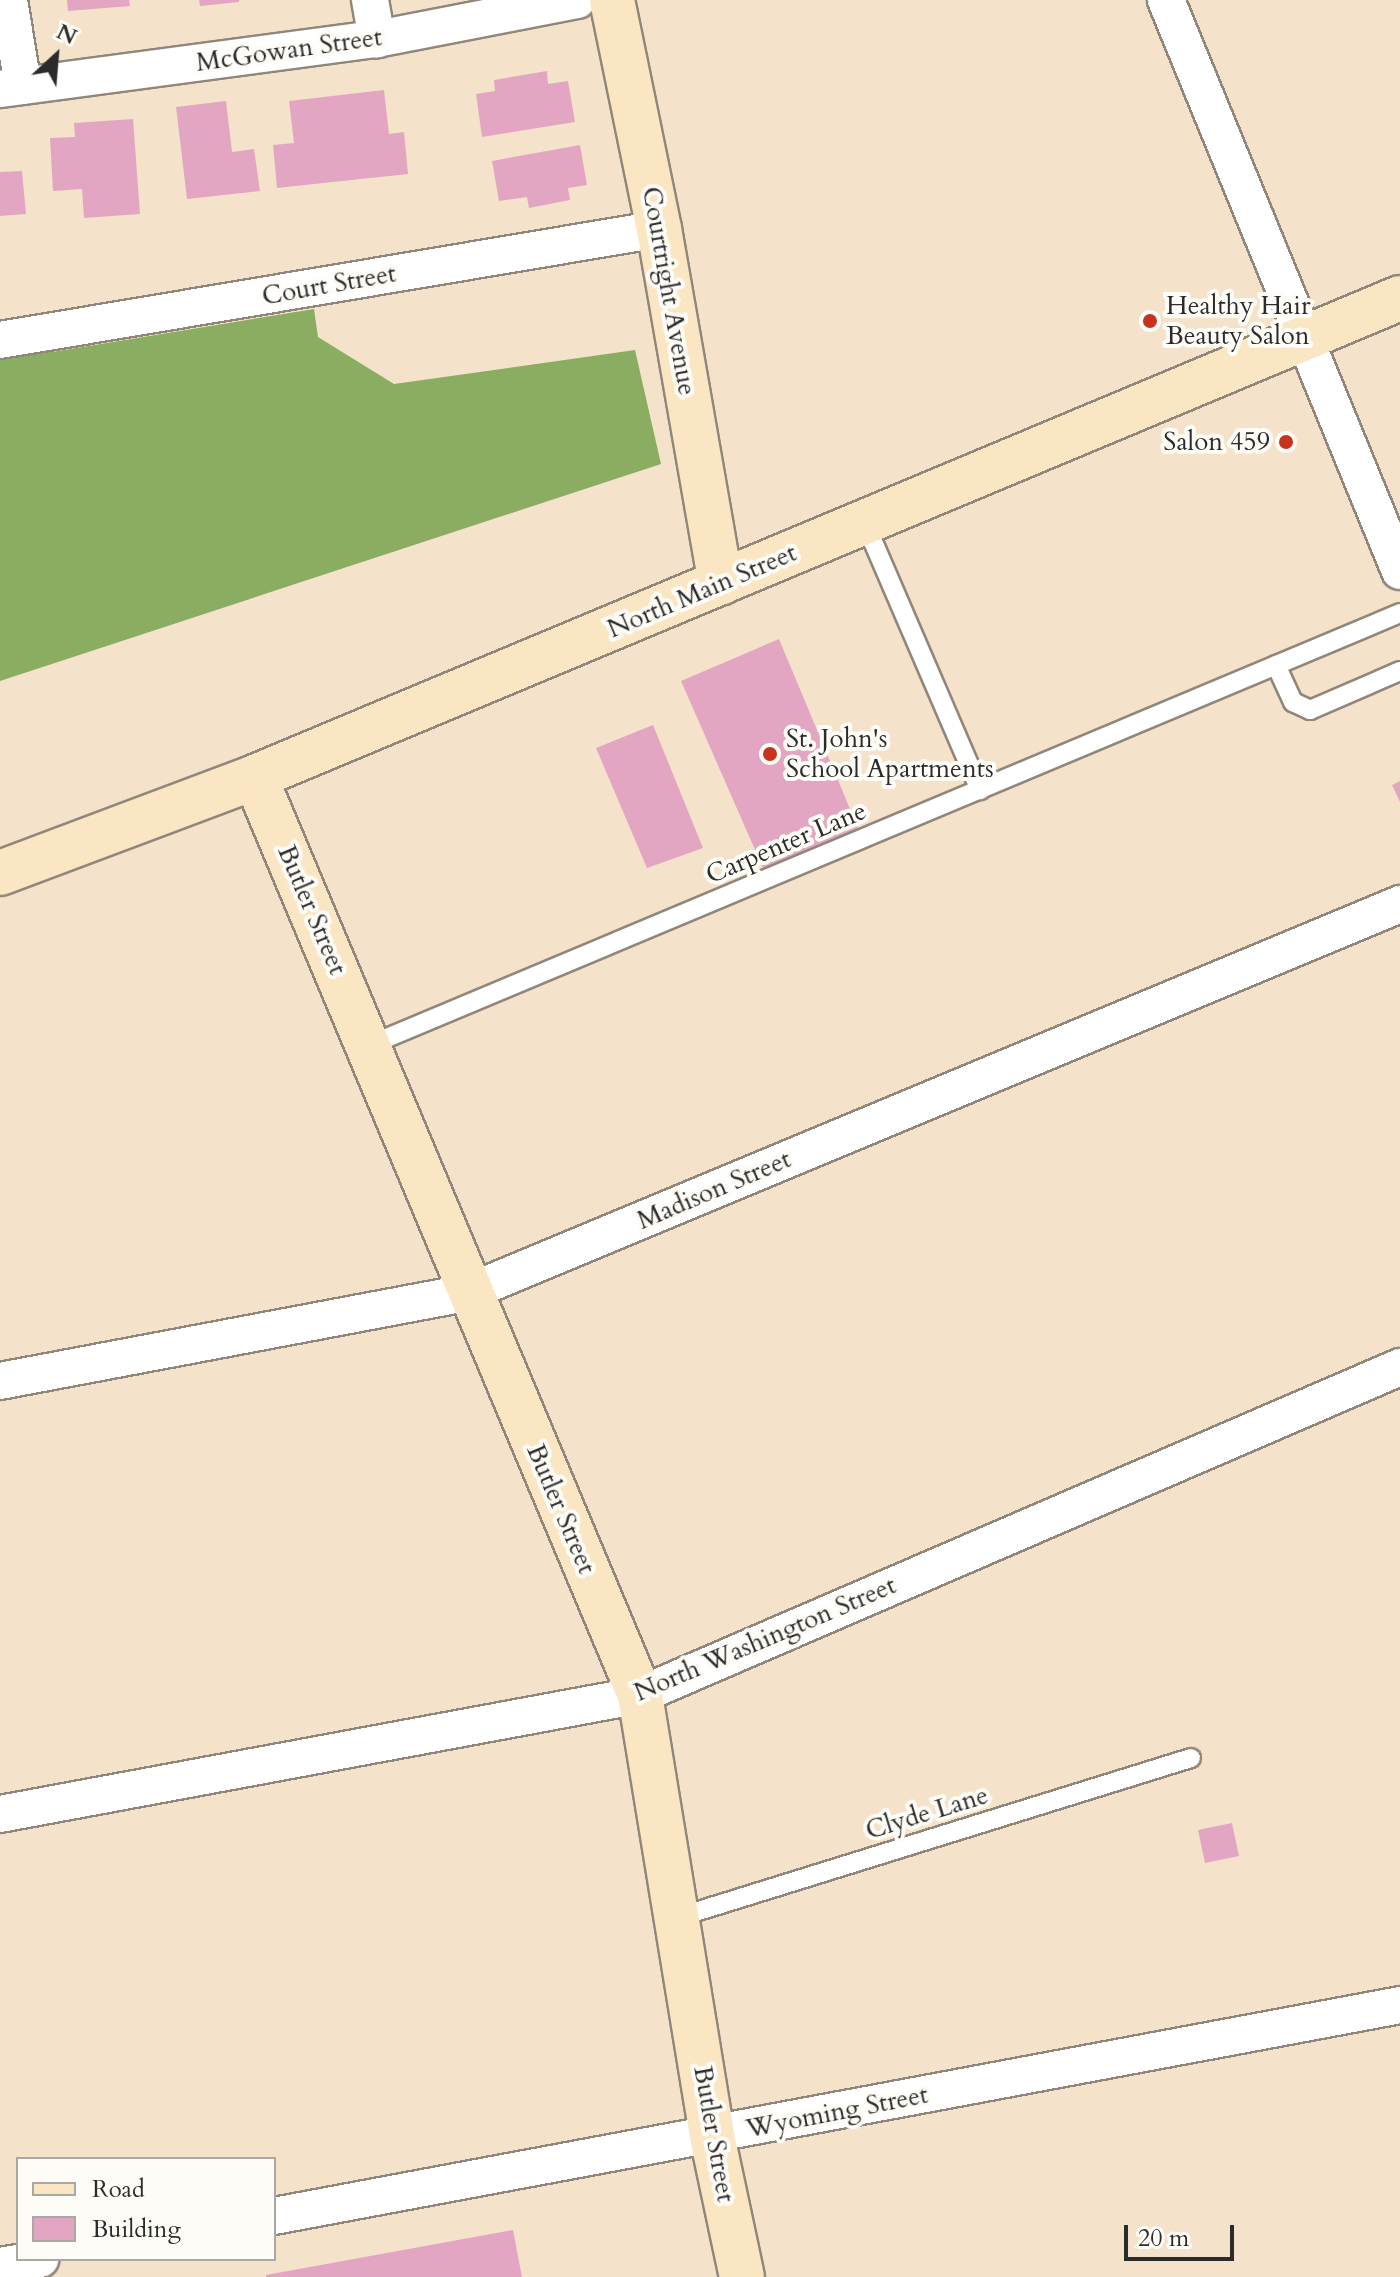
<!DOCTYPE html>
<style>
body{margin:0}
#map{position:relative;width:1400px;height:2277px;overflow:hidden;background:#f4e3ca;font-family:Cardo,serif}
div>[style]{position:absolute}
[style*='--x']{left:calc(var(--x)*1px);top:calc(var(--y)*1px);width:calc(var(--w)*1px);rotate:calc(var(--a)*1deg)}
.forest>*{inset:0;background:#8bad61}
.building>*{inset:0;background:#e3a6c2}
.roads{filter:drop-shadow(2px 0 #90877a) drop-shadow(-2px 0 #90877a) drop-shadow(0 2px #90877a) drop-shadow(0 -2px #90877a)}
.lane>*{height:18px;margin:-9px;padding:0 9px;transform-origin:9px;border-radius:9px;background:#fff}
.street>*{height:36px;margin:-18px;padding:0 18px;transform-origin:18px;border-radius:18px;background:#fff}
.secondary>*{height:44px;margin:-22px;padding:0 22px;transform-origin:22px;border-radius:22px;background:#fbe6c4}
.dots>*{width:22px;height:22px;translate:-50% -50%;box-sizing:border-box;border:4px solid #fdfcf7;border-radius:50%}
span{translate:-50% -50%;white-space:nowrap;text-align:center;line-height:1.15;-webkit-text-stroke:8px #fdfcf7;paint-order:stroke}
.street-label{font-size:26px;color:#2b2b2b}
.poi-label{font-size:26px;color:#2b2b2b}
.left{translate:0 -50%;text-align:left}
.right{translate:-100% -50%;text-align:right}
.legend{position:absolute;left:16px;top:2157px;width:260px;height:104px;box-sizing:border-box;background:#fdfcf7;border:2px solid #a9a8a5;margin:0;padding:10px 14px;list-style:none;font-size:24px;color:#2b2b2b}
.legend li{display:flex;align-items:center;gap:16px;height:40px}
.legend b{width:40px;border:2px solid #a9a8a5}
.north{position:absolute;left:16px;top:16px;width:80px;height:80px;-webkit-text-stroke:6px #fdfcf7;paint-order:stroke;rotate:26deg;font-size:22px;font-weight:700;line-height:32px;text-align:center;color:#2b2b2b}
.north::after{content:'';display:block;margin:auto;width:28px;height:36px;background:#2b2b2b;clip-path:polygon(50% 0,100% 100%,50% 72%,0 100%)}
.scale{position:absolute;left:1124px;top:2225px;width:110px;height:36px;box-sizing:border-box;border:4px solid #2b2b2b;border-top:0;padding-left:10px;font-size:24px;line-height:28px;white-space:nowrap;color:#2b2b2b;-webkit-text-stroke:6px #fdfcf7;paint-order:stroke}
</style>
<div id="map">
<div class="forest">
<div style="clip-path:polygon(314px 309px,318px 337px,394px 384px,635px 350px,661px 464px,0 681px,0 329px,52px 352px)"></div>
</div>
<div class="building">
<div style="clip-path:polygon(67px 0,129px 0,130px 6px,68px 11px)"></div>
<div style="clip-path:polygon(199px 0,239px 0,239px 2px,200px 6px)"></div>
<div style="clip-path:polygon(547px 71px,548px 84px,568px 81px,575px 122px,482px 137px,476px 94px,495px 91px,494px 80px)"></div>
<div style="clip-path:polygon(384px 90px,389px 134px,404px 132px,408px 174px,277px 188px,273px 145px,294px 143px,289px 101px)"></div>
<div style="clip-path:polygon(226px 101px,232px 152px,254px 149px,260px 191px,187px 199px,176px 107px)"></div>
<div style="clip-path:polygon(133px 119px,140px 214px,84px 218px,82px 189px,53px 191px,50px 138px,75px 137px,74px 123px)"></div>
<div style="clip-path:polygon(580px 145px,587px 185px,568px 188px,570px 200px,529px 208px,527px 197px,499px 201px,492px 161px)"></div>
<div style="clip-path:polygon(22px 171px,26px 214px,0 216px,0 172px)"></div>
<div style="clip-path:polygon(779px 639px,858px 828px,763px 868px,681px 681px)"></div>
<div style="clip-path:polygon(653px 725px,703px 848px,647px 868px,596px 748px)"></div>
<div style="clip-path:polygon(1400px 781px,1400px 802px,1392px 785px)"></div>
<div style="clip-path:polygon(1232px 1823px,1239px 1856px,1205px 1863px,1198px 1830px)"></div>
<div style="clip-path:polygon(513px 2230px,522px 2277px,266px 2277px,266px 2275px)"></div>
</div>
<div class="roads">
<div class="lane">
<div style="--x:865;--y:523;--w:291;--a:66.7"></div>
<div style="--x:1276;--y:665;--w:41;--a:65.3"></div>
<div style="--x:1293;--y:702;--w:19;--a:25"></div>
<div style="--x:1310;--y:710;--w:98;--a:-23.4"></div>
<div style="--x:370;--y:1045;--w:1117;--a:-22.75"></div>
<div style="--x:679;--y:1917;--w:536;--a:-17.25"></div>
</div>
<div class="street">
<div style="--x:9;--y:0;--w:87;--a:80.8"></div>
<div style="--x:370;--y:0;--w:40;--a:80"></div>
<div style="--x:1166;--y:0;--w:617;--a:67.72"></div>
<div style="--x:0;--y:89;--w:380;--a:-7.6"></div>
<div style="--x:377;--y:39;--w:204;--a:-11"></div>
<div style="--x:0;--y:340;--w:668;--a:-9.56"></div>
<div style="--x:0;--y:1381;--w:477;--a:-10.7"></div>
<div style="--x:469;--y:1292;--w:1009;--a:-22.62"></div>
<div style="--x:0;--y:1814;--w:651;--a:-10.53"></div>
<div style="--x:640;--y:1695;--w:828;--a:-23.34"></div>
<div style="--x:274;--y:2216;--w:1146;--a:-10.61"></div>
<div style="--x:0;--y:2266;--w:41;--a:-9.9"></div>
</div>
<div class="secondary">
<div style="--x:612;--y:0;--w:234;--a:78.4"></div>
<div style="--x:659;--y:229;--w:359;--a:80.1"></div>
<div style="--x:255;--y:777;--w:995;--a:67.25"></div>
<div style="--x:640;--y:1695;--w:447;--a:80.7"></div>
<div style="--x:712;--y:2136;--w:144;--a:78"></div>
<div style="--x:0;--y:873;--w:272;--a:-20.6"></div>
<div style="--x:255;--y:777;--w:1241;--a:-22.7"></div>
</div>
</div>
<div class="dots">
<div style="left:1150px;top:321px;background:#c8321e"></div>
<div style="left:1286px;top:442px;background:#c8321e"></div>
<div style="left:770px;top:754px;background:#c8321e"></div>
</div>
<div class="street-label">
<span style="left:289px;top:50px;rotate:-8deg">McGowan Street</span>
<span style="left:329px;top:285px;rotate:-10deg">Court Street</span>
<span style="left:669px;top:291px;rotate:80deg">Courtright Avenue</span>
<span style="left:702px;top:591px;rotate:-23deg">North Main Street</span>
<span style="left:786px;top:843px;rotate:-23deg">Carpenter Lane</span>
<span style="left:312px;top:910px;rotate:67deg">Butler Street</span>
<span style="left:714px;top:1190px;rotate:-23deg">Madison Street</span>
<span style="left:561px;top:1509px;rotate:67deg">Butler Street</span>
<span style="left:765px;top:1639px;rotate:-23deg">North Washington Street</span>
<span style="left:927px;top:1813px;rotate:-17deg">Clyde Lane</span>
<span style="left:837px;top:2112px;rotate:-11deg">Wyoming Street</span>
<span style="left:714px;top:2134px;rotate:80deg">Butler Street</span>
</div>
<div class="poi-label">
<span class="left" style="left:1166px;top:321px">Healthy Hair<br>Beauty Salon</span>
<span class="right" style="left:1270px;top:442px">Salon 459</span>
<span class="left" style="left:786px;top:754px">St. John's<br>School Apartments</span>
</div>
<ul class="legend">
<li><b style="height:10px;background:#fbe6c4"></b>Road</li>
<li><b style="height:22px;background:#e3a6c2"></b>Building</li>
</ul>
<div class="north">N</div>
<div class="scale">20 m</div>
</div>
